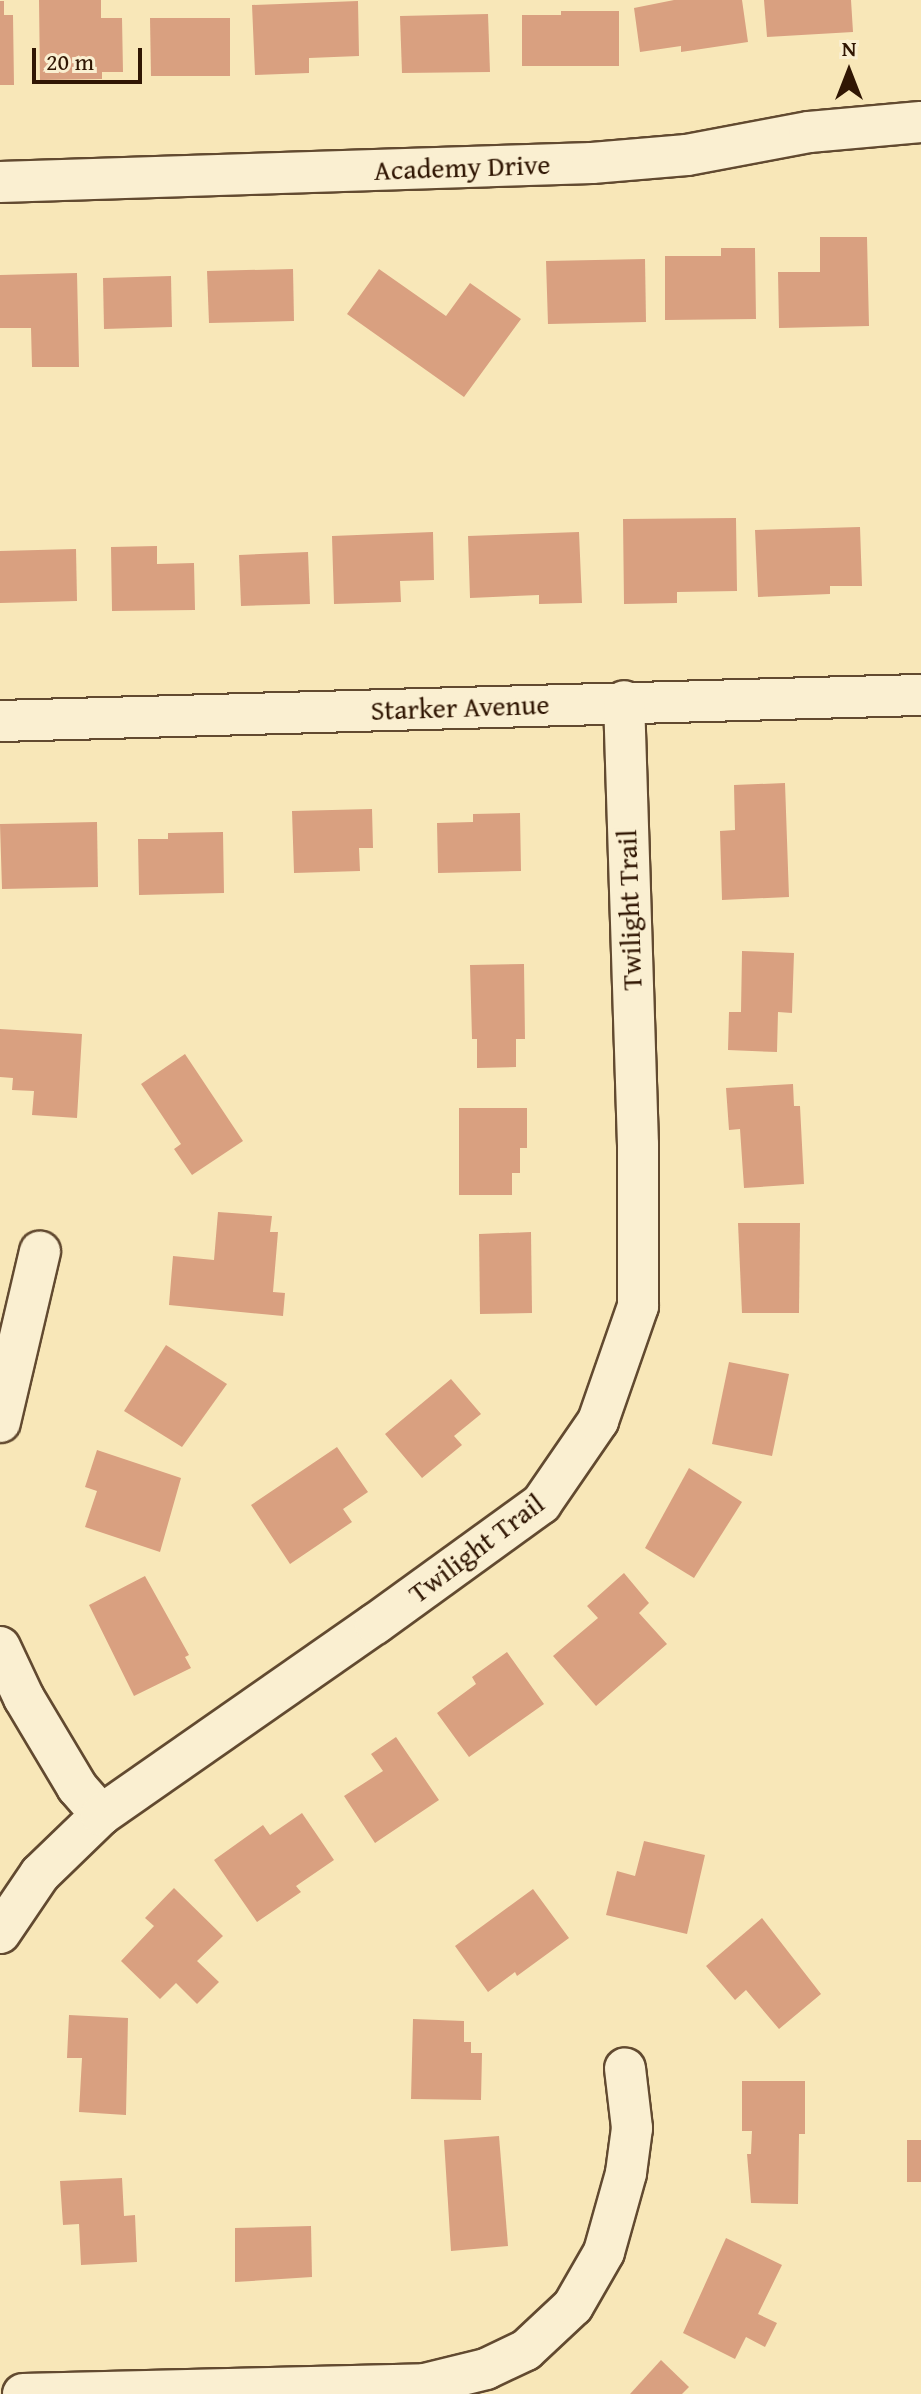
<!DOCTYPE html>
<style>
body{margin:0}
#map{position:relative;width:921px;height:2394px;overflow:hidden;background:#f8e7b8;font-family:"Gentium Book Plus",serif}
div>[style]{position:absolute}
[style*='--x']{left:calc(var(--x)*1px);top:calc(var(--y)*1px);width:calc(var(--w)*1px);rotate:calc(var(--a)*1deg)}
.building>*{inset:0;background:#d9a080}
.roads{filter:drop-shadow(2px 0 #624a30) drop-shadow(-2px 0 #624a30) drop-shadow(0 2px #624a30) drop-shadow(0 -2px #624a30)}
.minor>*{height:40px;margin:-20px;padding:0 20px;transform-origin:20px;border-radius:20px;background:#faefd1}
span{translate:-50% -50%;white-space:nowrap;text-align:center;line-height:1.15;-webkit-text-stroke:6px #faefd1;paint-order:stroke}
.street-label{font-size:28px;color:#301603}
.north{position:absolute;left:809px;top:32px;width:80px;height:80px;-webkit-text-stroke:6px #faefd1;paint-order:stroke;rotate:0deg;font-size:22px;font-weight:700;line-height:32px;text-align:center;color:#301603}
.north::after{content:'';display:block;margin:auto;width:28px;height:36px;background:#301603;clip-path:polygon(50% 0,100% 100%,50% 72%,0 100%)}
.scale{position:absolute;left:32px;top:48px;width:110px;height:36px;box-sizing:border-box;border:4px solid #301603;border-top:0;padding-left:10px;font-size:24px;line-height:28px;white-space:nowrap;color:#301603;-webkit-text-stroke:6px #faefd1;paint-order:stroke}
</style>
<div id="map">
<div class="building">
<div style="clip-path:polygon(39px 0,101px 0,101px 18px,122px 18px,123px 72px,102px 72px,102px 79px,40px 80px)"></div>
<div style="clip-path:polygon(674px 0,742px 0,748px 42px,681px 52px,681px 46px,640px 52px,634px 8px)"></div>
<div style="clip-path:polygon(764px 0,851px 0,853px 32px,767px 37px)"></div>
<div style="clip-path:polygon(0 1px,4px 1px,4px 15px,13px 15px,14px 85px,0 85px)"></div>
<div style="clip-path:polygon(358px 1px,359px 56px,309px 58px,309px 73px,255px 75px,252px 5px)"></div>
<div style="clip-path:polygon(561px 11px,619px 11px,619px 66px,522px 66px,522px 15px,561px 15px)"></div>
<div style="clip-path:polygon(488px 14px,490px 72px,402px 73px,400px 16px)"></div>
<div style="clip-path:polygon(150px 18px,230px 18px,230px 76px,151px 76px)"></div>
<div style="clip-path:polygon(820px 237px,867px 237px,869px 326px,779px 328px,778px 272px,820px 272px)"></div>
<div style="clip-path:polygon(721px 248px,755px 248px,756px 319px,665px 320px,665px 256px,721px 256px)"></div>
<div style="clip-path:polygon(645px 259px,646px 322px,548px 324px,546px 261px)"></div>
<div style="clip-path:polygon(293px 269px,294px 321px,209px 323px,207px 271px)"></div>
<div style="clip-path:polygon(379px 269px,446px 316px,470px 283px,521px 319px,464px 397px,347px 314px)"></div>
<div style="clip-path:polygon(77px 273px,79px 367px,32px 367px,31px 328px,0 328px,0 275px)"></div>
<div style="clip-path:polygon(171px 276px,172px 327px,104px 329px,103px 278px)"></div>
<div style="clip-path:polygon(736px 518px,737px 591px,677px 592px,677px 603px,624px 604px,623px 519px)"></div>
<div style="clip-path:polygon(860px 527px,862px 586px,830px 586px,830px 594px,758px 597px,755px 530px)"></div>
<div style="clip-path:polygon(433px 532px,434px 580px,400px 581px,401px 602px,334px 604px,332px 536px)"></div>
<div style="clip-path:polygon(579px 532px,582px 603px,539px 604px,539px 595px,470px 598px,468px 536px)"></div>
<div style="clip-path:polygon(157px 546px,157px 564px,194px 563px,195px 610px,112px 611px,111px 547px)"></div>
<div style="clip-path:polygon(76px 549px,77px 601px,0 603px,0 551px)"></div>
<div style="clip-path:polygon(308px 552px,310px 604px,241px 606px,239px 555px)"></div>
<div style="clip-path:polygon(785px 783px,789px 897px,722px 900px,720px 831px,735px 830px,734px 785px)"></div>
<div style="clip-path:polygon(372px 809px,373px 848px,359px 848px,360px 871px,294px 873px,292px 811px)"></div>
<div style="clip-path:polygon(520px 813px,521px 871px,438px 873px,437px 823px,473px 822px,473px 814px)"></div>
<div style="clip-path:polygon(97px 822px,98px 887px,2px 889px,0 824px)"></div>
<div style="clip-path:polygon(223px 832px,224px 893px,139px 895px,138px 839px,168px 839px,168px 833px)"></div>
<div style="clip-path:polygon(742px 951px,794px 953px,792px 1013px,778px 1012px,777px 1052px,728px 1050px,729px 1012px,741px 1012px)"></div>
<div style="clip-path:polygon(524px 964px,525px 1039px,516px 1039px,516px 1067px,477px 1068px,477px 1039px,472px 1039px,470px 965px)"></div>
<div style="clip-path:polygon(0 1029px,82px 1034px,77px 1118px,32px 1115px,34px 1091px,12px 1090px,13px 1078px,0 1077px)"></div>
<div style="clip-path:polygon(185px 1054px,243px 1141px,192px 1175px,174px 1149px,181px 1144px,141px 1084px)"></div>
<div style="clip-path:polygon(793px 1084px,794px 1106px,800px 1106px,804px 1184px,744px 1188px,740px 1129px,729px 1130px,726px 1088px)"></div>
<div style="clip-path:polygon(459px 1108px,527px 1108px,527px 1148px,520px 1148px,520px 1173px,512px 1173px,512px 1195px,459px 1195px)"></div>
<div style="clip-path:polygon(218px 1212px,272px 1216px,270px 1232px,278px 1232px,273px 1292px,285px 1293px,283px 1316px,169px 1305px,173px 1256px,214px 1260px)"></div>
<div style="clip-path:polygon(738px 1223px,800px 1223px,799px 1313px,742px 1313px)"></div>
<div style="clip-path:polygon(531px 1232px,532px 1313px,480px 1314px,479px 1234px)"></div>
<div style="clip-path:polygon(166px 1345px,227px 1384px,182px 1447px,124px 1411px)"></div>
<div style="clip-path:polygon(729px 1362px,789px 1374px,772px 1456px,712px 1444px)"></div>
<div style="clip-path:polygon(451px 1379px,481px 1414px,454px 1436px,462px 1445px,422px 1478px,385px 1434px)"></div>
<div style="clip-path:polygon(337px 1447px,368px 1492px,343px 1509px,352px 1522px,290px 1564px,251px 1505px)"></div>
<div style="clip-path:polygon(97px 1450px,181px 1478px,160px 1552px,85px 1527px,97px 1491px,85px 1487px)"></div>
<div style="clip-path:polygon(689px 1468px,742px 1502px,694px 1578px,645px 1548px)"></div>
<div style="clip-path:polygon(624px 1573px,649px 1603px,639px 1613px,667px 1644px,596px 1706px,553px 1656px,598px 1618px,587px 1606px)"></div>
<div style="clip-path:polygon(145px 1576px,189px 1655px,185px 1657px,191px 1668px,134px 1696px,89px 1605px)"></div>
<div style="clip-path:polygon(507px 1652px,544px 1704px,469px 1757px,437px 1713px,476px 1684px,472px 1677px)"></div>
<div style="clip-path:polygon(396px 1737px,439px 1800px,375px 1843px,344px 1796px,383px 1771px,371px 1754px)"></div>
<div style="clip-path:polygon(302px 1813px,334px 1860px,296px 1886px,301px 1892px,257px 1922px,214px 1860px,263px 1825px,270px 1835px)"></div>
<div style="clip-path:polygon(644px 1841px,705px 1855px,687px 1934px,606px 1915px,617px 1871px,635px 1876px)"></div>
<div style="clip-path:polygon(174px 1888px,223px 1936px,197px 1961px,219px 1982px,197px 2004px,176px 1983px,160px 1999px,121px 1961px,154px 1926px,145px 1918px)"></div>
<div style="clip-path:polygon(533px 1889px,569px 1938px,517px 1976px,515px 1972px,488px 1992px,455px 1946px)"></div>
<div style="clip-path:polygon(762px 1918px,821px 1994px,779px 2029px,746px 1990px,735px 2000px,706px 1966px)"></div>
<div style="clip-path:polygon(69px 2015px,128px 2018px,126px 2115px,79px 2112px,82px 2058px,67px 2058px)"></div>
<div style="clip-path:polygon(413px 2019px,464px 2021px,464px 2042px,471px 2042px,471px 2053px,482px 2053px,481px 2100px,411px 2099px)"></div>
<div style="clip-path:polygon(742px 2081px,805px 2081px,805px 2134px,799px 2134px,798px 2204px,751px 2203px,747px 2154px,751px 2154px,752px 2131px,742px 2131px)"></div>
<div style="clip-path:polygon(499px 2136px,508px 2246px,451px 2251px,444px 2140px)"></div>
<div style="clip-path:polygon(907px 2140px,921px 2140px,921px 2182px,907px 2182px)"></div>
<div style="clip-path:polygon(122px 2178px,124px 2216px,135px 2215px,137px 2262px,81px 2265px,79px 2224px,63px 2225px,60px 2181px)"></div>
<div style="clip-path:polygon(311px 2226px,312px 2277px,235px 2282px,235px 2228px)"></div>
<div style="clip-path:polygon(726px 2238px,782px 2265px,758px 2314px,777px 2323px,765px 2347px,746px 2337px,735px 2359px,683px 2333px)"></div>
<div style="clip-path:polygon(661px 2360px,689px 2387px,682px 2394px,630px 2394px)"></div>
</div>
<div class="roads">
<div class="minor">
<div style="--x:0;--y:182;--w:592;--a:-1.84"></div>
<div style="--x:592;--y:163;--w:95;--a:-4.8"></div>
<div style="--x:687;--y:155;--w:124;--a:-10.7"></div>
<div style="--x:809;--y:132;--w:112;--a:-5.1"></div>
<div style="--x:0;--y:721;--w:921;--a:-1.62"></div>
<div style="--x:0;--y:1422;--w:175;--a:-76.8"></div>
<div style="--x:0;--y:1647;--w:56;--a:64.8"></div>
<div style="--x:24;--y:1698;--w:104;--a:59.2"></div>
<div style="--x:77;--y:1787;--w:37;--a:49"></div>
<div style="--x:0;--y:1933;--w:71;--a:-55.9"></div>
<div style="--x:40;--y:1874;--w:85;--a:-44"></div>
<div style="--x:101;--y:1815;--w:334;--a:-34.9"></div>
<div style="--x:375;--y:1624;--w:205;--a:-35.9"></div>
<div style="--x:541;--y:1504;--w:101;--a:-55.5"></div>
<div style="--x:598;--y:1421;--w:122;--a:-70.8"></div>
<div style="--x:638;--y:1306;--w:161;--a:-90"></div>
<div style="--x:638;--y:1145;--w:444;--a:-91.8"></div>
<div style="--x:23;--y:2394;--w:402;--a:-1.4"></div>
<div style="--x:425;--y:2384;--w:63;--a:-13.8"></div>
<div style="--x:486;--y:2369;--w:44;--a:-25.4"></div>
<div style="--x:526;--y:2350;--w:64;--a:-43.1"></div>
<div style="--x:573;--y:2306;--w:62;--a:-60.1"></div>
<div style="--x:604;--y:2252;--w:82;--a:-74.4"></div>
<div style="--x:626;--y:2173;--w:45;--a:-82.4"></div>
<div style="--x:632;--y:2128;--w:60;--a:-96.7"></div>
</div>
</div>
<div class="street-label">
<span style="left:462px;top:167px;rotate:-2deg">Academy Drive</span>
<span style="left:460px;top:707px;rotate:-2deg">Starker Avenue</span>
<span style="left:629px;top:910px;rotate:-92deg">Twilight Trail</span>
<span style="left:476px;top:1548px;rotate:-37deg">Twilight Trail</span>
</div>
<div class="north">N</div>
<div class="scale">20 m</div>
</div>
